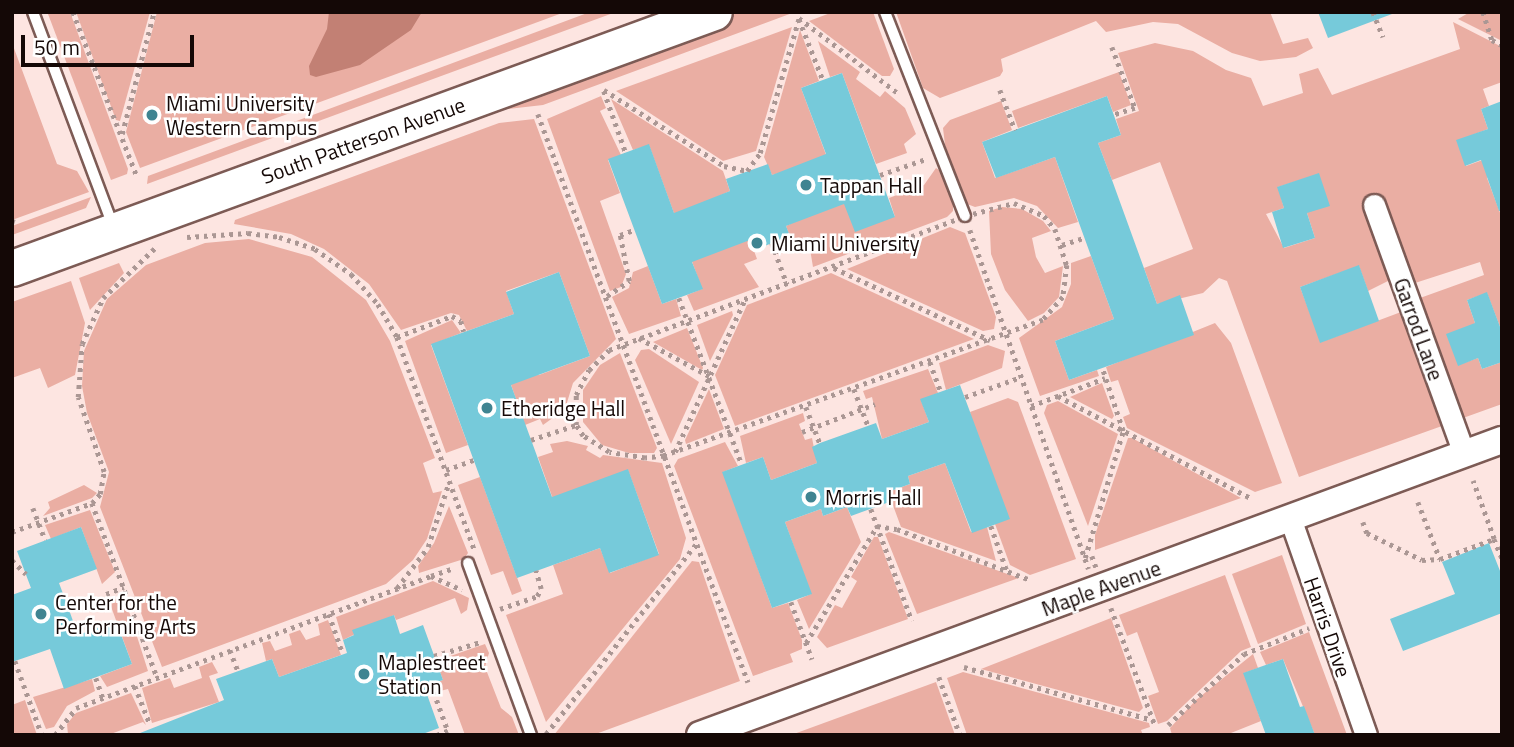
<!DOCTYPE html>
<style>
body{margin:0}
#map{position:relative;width:1514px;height:747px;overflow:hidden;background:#fde5e1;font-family:"Titillium Web",sans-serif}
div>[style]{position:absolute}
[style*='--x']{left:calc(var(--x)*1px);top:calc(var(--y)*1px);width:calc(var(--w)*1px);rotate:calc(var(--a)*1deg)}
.green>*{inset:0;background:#eaaea3}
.water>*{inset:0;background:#c28074}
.building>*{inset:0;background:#76cada}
.path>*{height:4.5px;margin-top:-2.25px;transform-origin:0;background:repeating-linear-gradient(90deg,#ab9794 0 3.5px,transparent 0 8.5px)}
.roads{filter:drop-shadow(2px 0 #7d5b55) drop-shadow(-2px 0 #7d5b55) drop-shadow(0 2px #7d5b55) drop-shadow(0 -2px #7d5b55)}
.service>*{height:10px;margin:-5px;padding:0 5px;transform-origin:5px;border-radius:5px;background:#fff}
.minor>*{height:21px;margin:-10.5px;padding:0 10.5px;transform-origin:10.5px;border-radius:10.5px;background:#fff}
.tertiary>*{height:26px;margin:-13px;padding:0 13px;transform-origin:13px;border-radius:13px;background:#fff}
.trunk>*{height:35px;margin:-17.5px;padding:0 17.5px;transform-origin:17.5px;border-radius:17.5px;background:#fff}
.dots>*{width:19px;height:19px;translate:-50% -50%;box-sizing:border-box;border:4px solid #fff;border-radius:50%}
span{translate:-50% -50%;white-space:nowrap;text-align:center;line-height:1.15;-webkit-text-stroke:5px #fff;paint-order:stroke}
.poi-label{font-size:21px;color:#140806}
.left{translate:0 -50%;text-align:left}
.street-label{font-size:21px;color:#140806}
.frame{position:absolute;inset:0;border:14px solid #140806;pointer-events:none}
.scale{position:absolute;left:21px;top:35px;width:173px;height:32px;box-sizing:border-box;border:4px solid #140806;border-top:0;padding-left:9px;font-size:21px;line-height:24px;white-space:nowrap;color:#140806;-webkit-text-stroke:5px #fff;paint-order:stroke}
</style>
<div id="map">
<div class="green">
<div style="clip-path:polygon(70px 12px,128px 169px,127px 174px,111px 180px,48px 14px)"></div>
<div style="clip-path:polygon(76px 12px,150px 12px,120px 121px,116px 120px)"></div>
<div style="clip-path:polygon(157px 12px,565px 12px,140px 168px,126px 132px)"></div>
<div style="clip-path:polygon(590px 12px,616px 12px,147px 184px,148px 176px)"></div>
<div style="clip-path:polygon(740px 12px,795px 12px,543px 105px,499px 110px,169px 231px,163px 225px)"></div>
<div style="clip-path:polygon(833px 12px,873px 12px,894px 69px,890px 76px,882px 76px,809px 21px)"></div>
<div style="clip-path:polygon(896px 12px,1270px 12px,1283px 44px,1308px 38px,1313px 48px,1296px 57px,1260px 61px,1232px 53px,1178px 24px,1153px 22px,1106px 32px,1096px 21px,1001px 59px,1003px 71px,1000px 76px,940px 98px,923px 88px)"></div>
<div style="clip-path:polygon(1470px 12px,1502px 12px,1502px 41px,1458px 19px)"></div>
<div style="clip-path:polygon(evenodd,1453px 22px,1502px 47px,1502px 82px,1483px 89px,1489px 106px,1481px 109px,1488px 129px,1457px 141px,1466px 166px,1502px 153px,1487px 178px,1502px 218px,1502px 332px,1487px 293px,1467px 300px,1475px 323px,1458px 365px,1478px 358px,1482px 369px,1502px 362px,1502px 404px,1463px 418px,1420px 298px,1484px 275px,1480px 262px,1415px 283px,1381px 197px,1364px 204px,1390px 280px,1368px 291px,1359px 266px,1300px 287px,1321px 342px,1401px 312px,1442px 426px,1299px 477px,1227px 281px,1219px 278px,1203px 293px,1157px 304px,1144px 268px,1193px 249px,1160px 162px,1112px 180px,1098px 143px,1121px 135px,1116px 119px,1139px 111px,1118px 53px,1155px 43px,1193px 51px,1226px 70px,1251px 78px,1263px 106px,1303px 93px,1299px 74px,1318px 68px,1332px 95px,1460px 49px,1453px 22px,1319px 174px,1307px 213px,1315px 238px,1284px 248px,1266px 214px,1284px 208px,1278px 187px,1319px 174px)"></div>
<div style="clip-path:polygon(792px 27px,756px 151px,723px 161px,616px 91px)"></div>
<div style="clip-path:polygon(800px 30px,819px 81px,801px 88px,828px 160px,772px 175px,764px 157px)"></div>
<div style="clip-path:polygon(818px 41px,860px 72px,856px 79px,880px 97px,885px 91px,905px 108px,916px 134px,904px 144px,907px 153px,876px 164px,842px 73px,830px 77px)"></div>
<div style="clip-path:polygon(12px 43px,57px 164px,77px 171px,89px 192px,12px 220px)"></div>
<div style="clip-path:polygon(1119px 72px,1131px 105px,1113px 112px,1107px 96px,1018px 128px,1012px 111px)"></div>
<div style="clip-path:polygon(601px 96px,606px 108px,600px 111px,621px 155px,608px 160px,620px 193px,600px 201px,626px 274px,621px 287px,610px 291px,547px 119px)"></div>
<div style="clip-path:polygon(611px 99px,723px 171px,730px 191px,675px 216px,649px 145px,633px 150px)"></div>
<div style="clip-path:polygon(1001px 101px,1012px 130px,982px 142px,995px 178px,1055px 157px,1078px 222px,1058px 228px,1037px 206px,1014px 198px,975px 207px,967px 204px,945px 145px,943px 128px,950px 120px)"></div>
<div style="clip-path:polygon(534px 119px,616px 339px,573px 383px,565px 409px,543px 425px,540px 419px,525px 425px,508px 376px,539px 375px,590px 356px,559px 272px,506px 291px,514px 314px,467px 331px,459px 315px,451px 313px,401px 330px,369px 284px,324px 249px,291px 234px,234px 224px,235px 220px,499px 123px)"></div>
<div style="clip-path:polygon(936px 168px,942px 172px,953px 200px,953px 211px,947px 217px,813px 267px,808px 237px,792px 242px,786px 226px,843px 199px,895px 217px,889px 198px,924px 185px)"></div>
<div style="clip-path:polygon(91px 197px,86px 208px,12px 235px,12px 226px)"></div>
<div style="clip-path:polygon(1002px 207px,1022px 209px,1043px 221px,1051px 231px,1032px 238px,1036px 257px,1045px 273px,1063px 266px,1059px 297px,1044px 313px,1028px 321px,1005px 290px,991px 254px,989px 211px)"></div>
<div style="clip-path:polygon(950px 227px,965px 233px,996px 317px,994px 329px,983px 331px,847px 269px)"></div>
<div style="clip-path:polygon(249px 239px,312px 257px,366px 300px,390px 341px,435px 458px,423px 463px,433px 493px,442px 491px,427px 539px,413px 560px,386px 584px,162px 667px,100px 507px,109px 472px,87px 413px,82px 386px,84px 351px,107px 299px,146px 265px,205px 243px)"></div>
<div style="clip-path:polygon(750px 240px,757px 259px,744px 264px,759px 287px,694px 311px,687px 295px,702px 289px,690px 256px)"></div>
<div style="clip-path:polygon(1091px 256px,1114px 319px,1055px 341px,1069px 380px,1097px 370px,1099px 376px,1040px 396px,1019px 338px,1062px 307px,1071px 284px,1071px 263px)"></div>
<div style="clip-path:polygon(119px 263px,124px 273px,90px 310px,79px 278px)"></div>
<div style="clip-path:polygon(648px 266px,662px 304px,676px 299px,681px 316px,629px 334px,612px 297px,629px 288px,633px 272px)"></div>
<div style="clip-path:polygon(831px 273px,974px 339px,735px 426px,715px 375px,747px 305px)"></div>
<div style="clip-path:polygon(71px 281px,85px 323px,75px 375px,48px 388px,40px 368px,12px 378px,12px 302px)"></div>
<div style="clip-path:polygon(732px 311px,733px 315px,710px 361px,697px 325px)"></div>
<div style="clip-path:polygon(452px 320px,461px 333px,431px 345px,468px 445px,446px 453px,405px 341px)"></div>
<div style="clip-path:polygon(1215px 323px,1231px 343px,1282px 483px,1255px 492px,1127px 428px,1123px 417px,1130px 414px,1118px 380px,1111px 382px,1106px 367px)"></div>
<div style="clip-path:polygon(687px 328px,703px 368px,702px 370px,653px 342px)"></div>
<div style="clip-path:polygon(988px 345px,1005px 351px,1002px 368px,946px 390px,939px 363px)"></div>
<div style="clip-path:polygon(649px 349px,699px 382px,671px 444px,635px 360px,641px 350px)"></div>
<div style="clip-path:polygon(620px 353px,657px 448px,654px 453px,629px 453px,602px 445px,583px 422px,583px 390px,600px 365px)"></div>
<div style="clip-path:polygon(928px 369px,938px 393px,921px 400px,929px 422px,882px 439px,872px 397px,866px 399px,863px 391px)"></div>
<div style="clip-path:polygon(1102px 383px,1114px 416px,1112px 419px,1070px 397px)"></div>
<div style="clip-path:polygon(709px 389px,724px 429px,686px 444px,685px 440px)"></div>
<div style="clip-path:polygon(1008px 398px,1018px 402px,1076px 559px,1030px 575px,1010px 565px,995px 524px,970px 412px)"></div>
<div style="clip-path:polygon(1058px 401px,1118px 434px,1088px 526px,1044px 413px,1047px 405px)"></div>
<div style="clip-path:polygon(803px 413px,805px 421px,799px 424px,805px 440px,812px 438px,817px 463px,771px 480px,763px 457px,746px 463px,740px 436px)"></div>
<div style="clip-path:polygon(1128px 438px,1132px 438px,1241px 498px,1095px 550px,1095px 535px)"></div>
<div style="clip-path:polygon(567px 441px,588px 446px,586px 450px,600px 458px,603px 455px,662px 463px,686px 538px,680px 559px,546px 722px,506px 615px,563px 594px,553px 565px,600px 548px,610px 573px,659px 554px,628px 470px,554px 502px,538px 457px,553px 452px,550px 444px)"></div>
<div style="clip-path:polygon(725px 442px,738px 466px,723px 472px,772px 608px,788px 603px,802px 640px,802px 649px,790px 654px,793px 662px,753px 676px,674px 466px,678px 459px)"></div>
<div style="clip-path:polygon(945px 463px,971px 532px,987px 527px,996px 561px,901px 527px,888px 492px,910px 484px,908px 476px)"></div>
<div style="clip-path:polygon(480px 477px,522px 591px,512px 595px,503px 571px,491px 575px,458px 485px)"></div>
<div style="clip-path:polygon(84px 485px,97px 493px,92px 498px,43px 516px,50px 508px,48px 502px)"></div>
<div style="clip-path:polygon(449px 506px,468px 553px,464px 559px,419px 573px,418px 566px,434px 543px)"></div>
<div style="clip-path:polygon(847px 507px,861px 542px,809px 629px,797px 600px,811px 594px,785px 522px,821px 509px,823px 516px)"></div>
<div style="clip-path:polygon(90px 510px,115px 572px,102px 584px,81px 527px,51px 539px,45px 525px)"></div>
<div style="clip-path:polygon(889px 532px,1019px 578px,917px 614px,885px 534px)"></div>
<div style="clip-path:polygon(874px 537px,878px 537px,908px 619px,827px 648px,817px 637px,835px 605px,842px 608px,857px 581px,851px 577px)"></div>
<div style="clip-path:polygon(1282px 555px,1306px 624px,1258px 644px,1232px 574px)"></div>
<div style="clip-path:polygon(692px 561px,699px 562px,740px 681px,593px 735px,554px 735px)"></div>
<div style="clip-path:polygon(1225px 575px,1251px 647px,1241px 651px,1167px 721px,1158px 724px,1148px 696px,1159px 692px,1137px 632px,1127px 636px,1119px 615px)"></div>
<div style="clip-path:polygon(433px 581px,469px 598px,467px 610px,461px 614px,455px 598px,396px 620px,394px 615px,343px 640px,336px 617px)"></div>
<div style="clip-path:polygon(121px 598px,126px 602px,148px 671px,107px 687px,100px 676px,132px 664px,109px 601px)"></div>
<div style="clip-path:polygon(1111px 618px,1143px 708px,1139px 712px,981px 669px)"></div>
<div style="clip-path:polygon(328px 620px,341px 655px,279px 677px,272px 659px,266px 661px,262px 643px,270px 641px,275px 651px,292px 645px,289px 634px,300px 630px,306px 640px,320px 635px,318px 624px)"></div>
<div style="clip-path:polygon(1309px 632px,1347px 735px,1315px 735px,1283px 659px,1266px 665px,1260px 652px)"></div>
<div style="clip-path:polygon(485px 644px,489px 653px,485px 667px,501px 708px,512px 717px,519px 735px,465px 735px,448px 689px,440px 691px,436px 682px,443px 680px,436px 661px)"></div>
<div style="clip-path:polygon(1253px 654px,1258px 668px,1244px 673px,1261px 721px,1226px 735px,1172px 735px,1170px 728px,1196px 700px)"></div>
<div style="clip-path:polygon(212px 662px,218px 673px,209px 676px,219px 702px,152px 723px,142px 688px,170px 678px,174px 688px,202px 678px,199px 667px)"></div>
<div style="clip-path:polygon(963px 672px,1149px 723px,1150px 727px,1141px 730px,1143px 735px,967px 735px,947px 678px)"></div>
<div style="clip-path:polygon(92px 679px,95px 691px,67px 706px,54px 727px,46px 729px,33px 697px)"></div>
<div style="clip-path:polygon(936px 682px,955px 735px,791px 735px)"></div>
<div style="clip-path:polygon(131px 693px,146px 725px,143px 722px,108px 735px,68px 735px,67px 724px,76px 713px)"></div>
<div style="clip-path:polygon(25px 700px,37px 735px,12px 735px,12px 705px)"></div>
</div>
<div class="water">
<div style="clip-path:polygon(329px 12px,422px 12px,411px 30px,360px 65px,316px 77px,310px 75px,309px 66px,327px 29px)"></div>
</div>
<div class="building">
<div style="clip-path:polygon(1318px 12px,1392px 12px,1392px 14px,1328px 38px)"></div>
<div style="clip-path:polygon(842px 73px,895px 217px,855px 232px,844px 204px,786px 226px,790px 236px,754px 250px,750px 240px,692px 262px,703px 289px,662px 304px,608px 159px,649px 144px,674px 213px,730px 191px,726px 179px,768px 164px,772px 175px,826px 154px,801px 88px)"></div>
<div style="clip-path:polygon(1107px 96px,1121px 135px,1098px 143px,1112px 180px,1157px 304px,1180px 295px,1194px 335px,1069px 380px,1055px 341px,1114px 319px,1091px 256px,1055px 157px,996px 178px,982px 142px)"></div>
<div style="clip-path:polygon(1502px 101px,1502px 211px,1499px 211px,1481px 160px,1465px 166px,1456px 140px,1488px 129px,1481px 109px)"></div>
<div style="clip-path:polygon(1319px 173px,1330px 206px,1307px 213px,1315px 238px,1283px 248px,1272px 212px,1284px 208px,1277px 187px)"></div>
<div style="clip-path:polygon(1359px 265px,1379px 321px,1320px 343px,1300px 287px)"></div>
<div style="clip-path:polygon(559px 272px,590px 356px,511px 385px,552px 497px,628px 469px,659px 555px,609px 573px,600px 548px,517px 578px,431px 344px,514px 314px,506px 292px)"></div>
<div style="clip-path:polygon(1487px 292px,1502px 332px,1502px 362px,1482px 369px,1478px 358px,1458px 366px,1446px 334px,1475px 323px,1467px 300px)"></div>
<div style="clip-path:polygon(960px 385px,1010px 519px,972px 533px,945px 463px,908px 476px,910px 484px,888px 492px,892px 501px,851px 516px,847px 507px,823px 516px,821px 509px,785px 522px,812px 594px,772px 608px,722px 472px,763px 457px,771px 480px,817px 463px,812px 447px,820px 443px,876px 423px,882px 439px,929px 422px,920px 399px)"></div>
<div style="clip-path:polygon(81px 527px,97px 569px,59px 583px,68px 607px,78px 635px,116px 621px,132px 664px,64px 689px,50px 649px,12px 662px,12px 595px,31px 588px,17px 551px)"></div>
<div style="clip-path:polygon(1489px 543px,1502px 576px,1502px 613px,1403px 651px,1390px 619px,1455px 594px,1442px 562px)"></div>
<div style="clip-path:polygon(394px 615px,400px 634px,423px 625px,443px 680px,424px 686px,439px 728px,420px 735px,135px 735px,224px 700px,216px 679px,272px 659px,279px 677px,347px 653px,343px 640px,354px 635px,352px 630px)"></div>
<div style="clip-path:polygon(1283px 659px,1300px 707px,1304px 706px,1315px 735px,1266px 735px,1243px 673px)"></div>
</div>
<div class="path">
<div style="--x:73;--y:12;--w:176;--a:68.7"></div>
<div style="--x:1373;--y:12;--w:27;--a:68"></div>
<div style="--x:1483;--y:12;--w:29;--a:72"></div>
<div style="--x:1492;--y:40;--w:11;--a:27"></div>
<div style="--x:799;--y:18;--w:126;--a:37.2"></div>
<div style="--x:799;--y:19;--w:66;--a:68.5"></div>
<div style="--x:1112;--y:47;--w:65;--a:69.3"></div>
<div style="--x:1135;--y:108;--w:22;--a:162"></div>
<div style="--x:604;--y:90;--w:142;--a:32.3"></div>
<div style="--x:724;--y:166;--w:24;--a:12"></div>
<div style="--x:747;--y:171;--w:22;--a:-54"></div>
<div style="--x:760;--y:153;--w:141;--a:-73.9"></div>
<div style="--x:1000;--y:90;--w:43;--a:69.4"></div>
<div style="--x:604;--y:91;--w:66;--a:70.5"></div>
<div style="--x:538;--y:114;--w:606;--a:69.71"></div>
<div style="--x:122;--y:134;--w:126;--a:-75.3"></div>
<div style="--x:880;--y:175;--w:49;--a:-19.2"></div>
<div style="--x:1014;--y:203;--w:33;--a:23"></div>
<div style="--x:1044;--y:216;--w:17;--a:50"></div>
<div style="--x:1055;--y:229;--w:38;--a:72"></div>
<div style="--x:1067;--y:265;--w:32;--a:97"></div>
<div style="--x:1063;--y:297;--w:30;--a:131"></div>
<div style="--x:1043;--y:320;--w:403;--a:160.3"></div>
<div style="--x:664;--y:456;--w:19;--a:174"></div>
<div style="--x:645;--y:458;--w:36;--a:-171"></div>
<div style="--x:609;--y:452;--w:31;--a:-148"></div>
<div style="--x:583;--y:436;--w:13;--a:-122"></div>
<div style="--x:576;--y:425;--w:30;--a:-90"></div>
<div style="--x:576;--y:395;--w:28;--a:-63"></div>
<div style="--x:589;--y:370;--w:28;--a:-45"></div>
<div style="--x:609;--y:350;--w:380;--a:-20.6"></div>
<div style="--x:965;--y:216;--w:51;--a:-14.9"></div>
<div style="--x:12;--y:221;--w:3;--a:18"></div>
<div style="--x:970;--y:230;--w:359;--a:70.7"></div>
<div style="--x:187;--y:237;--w:61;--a:-3.8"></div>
<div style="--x:248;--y:233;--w:31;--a:7"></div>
<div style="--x:279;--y:237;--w:38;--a:18"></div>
<div style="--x:315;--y:249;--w:44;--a:34.8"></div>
<div style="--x:351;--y:274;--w:40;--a:48"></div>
<div style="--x:378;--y:304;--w:38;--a:60"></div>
<div style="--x:397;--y:337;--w:225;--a:70"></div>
<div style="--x:772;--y:243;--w:44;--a:69.9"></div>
<div style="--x:1062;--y:245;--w:23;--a:-18"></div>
<div style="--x:834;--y:268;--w:172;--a:24.8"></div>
<div style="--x:607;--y:296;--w:27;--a:-34"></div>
<div style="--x:629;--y:281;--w:47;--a:-101.1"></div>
<div style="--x:620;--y:235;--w:15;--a:-20"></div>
<div style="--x:679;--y:298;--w:178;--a:69.3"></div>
<div style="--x:397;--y:337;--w:59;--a:-20.9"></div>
<div style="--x:452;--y:316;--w:10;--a:29"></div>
<div style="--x:461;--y:321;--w:11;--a:75"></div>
<div style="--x:639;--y:338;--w:80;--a:28.5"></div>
<div style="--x:930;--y:362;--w:32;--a:70"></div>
<div style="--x:854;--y:389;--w:40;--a:69"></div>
<div style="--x:1058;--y:396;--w:218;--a:27.9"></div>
<div style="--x:965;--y:397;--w:59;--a:-19.7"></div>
<div style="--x:1031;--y:406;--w:79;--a:-20.7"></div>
<div style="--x:806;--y:407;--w:39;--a:69"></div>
<div style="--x:802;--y:432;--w:78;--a:-21"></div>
<div style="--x:531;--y:440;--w:47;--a:-18.4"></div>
<div style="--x:675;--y:452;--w:168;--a:-65.4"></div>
<div style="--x:446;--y:470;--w:30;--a:-20"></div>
<div style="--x:1418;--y:502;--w:61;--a:68.9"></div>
<div style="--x:92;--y:503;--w:186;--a:69.5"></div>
<div style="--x:33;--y:508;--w:34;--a:69"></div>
<div style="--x:871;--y:509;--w:119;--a:69.9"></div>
<div style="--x:1363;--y:522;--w:12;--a:70"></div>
<div style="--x:1367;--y:533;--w:61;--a:26.1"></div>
<div style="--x:1422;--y:560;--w:18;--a:-3"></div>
<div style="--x:1440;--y:559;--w:58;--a:-20.3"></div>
<div style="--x:1494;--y:539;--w:62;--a:-109.9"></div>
<div style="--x:991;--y:526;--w:48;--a:70.4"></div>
<div style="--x:12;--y:532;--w:85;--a:-19.9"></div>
<div style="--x:92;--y:503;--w:12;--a:-48"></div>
<div style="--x:100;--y:494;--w:22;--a:-80"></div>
<div style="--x:104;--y:472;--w:79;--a:-109.1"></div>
<div style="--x:78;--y:397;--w:53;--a:-85.7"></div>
<div style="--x:82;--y:344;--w:51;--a:-65.5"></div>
<div style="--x:103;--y:298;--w:74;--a:-43.9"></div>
<div style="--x:1494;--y:539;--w:21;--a:67"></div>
<div style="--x:1092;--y:556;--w:12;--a:70"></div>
<div style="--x:1085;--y:558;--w:133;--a:-73.3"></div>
<div style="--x:1123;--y:431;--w:66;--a:-108.4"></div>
<div style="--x:12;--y:560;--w:20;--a:45"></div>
<div style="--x:431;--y:576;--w:24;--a:-19"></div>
<div style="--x:397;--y:588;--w:51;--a:-52.9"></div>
<div style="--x:428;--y:547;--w:68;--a:-72.1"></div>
<div style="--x:106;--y:594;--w:19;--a:-21"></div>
<div style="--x:791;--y:602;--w:61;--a:69.8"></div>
<div style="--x:1111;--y:608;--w:125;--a:69.4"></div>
<div style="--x:500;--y:609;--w:39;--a:-19"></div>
<div style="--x:537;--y:596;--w:8;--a:-60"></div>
<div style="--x:541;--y:589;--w:19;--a:-106"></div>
<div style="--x:329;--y:614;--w:42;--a:70.7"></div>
<div style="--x:806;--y:643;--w:137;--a:-58.7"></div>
<div style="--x:877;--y:526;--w:20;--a:9"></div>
<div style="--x:897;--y:529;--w:140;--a:20.9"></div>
<div style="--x:230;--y:650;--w:22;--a:69"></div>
<div style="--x:434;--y:656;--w:48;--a:-16.9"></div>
<div style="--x:15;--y:661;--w:79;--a:70"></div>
<div style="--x:964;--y:667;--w:196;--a:15.7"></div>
<div style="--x:939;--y:677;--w:62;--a:70.1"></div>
<div style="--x:96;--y:678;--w:21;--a:71"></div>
<div style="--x:431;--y:684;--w:50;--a:70.1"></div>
<div style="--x:448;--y:731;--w:11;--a:158"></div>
<div style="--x:135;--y:686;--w:41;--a:68.5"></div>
<div style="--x:1168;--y:725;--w:104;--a:-43.1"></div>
<div style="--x:1244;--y:654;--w:70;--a:-21.8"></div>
<div style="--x:546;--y:734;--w:242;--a:-51.7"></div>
<div style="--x:55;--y:735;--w:34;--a:-52"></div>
<div style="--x:76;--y:708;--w:379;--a:-20.4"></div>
<div style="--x:431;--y:576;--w:34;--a:24"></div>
</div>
<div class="roads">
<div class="service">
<div style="--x:33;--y:12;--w:228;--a:69.5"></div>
<div style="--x:885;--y:12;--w:219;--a:68.6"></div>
<div style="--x:468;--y:563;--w:183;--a:69.9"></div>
</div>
<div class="minor">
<div style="--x:1374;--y:205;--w:265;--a:70.1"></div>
<div style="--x:1290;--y:518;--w:230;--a:70.7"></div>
</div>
<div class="tertiary">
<div style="--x:700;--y:735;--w:855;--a:-20.2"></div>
</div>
<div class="trunk">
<div style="--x:12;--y:268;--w:747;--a:-20.04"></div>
</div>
</div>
<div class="dots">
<div style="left:152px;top:115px;background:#3f8491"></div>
<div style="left:806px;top:185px;background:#3f8491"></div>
<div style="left:757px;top:243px;background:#3f8491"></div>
<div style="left:487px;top:408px;background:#3f8491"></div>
<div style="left:811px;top:497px;background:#3f8491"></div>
<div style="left:41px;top:614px;background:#3f8491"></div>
<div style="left:364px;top:674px;background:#3f8491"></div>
</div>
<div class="poi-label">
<span class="left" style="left:166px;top:115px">Miami University<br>Western Campus</span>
<span class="left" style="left:820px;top:185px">Tappan Hall</span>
<span class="left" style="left:771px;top:243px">Miami University</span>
<span class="left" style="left:501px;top:408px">Etheridge Hall</span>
<span class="left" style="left:825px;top:497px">Morris Hall</span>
<span class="left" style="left:55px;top:614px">Center for the<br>Performing Arts</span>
<span class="left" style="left:378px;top:674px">Maplestreet<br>Station</span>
</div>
<div class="street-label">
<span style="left:363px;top:140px;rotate:-20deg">South Patterson Avenue</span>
<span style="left:1419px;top:329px;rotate:70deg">Garrod Lane</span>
<span style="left:1101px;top:588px;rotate:-20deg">Maple Avenue</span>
<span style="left:1328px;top:627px;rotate:71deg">Harris Drive</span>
</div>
<div class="frame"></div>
<div class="scale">50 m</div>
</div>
